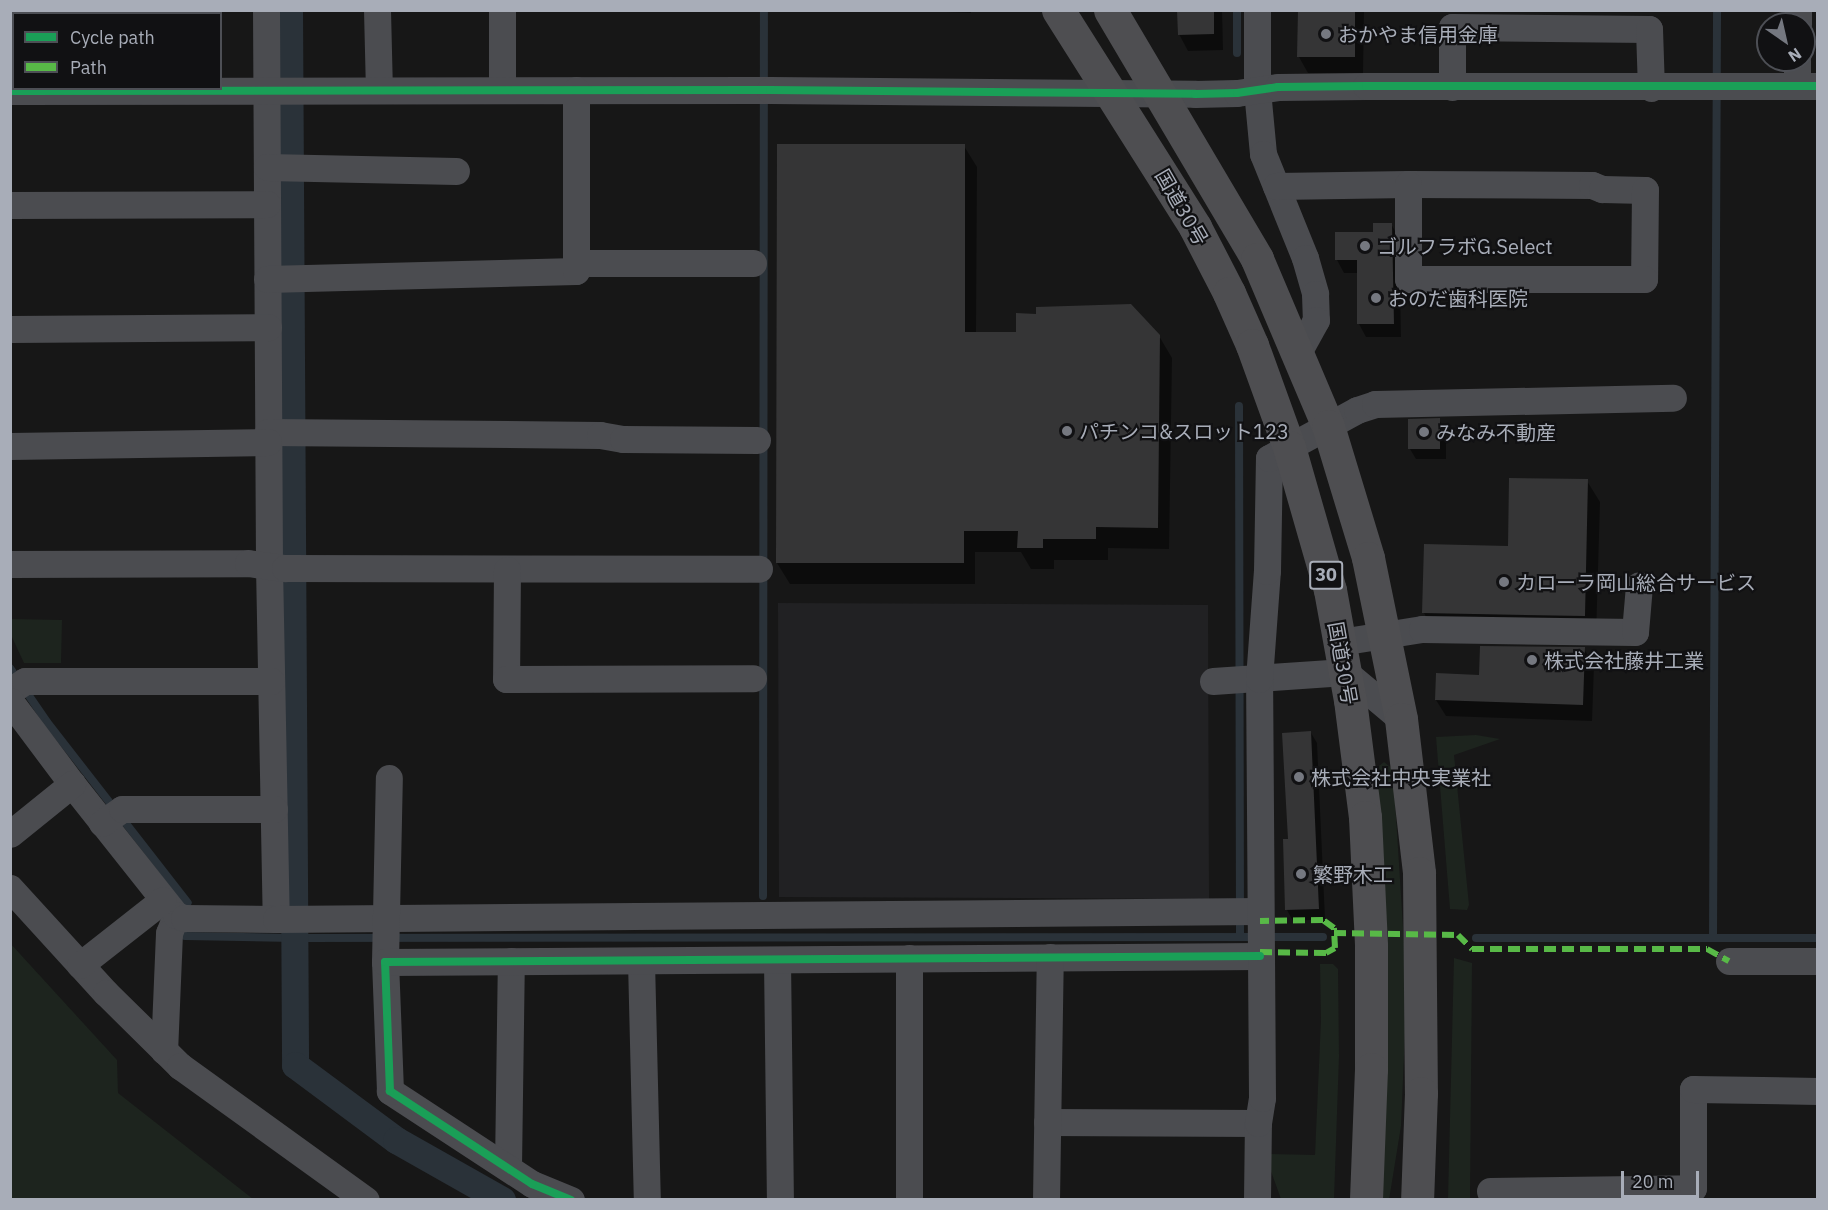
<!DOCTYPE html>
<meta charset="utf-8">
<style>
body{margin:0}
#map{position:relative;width:1828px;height:1210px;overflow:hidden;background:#171717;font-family:"IBM Plex Sans","Noto Sans JP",sans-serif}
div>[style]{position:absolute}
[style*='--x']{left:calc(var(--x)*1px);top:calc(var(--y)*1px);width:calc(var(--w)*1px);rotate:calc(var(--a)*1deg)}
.built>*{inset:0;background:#212123}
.green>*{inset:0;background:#1d241e}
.shadow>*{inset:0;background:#0007}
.stream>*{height:8px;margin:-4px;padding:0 4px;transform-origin:4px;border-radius:4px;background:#2a3239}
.canal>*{height:27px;margin:-13.5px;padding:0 13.5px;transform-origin:13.5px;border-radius:13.5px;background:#2a3239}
.building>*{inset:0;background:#353536}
.street>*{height:27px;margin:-13.5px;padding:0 13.5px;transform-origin:13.5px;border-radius:13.5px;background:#4b4c50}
.highway>*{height:33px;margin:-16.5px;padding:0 16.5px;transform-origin:16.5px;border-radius:16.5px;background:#4e4e51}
.quiet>*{height:6px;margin-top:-3px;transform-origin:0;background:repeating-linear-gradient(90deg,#58b947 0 12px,transparent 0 18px)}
.cycleway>*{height:8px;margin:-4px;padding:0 4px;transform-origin:4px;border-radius:4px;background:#1a9f57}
.dots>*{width:16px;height:16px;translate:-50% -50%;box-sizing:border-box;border:3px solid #111113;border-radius:50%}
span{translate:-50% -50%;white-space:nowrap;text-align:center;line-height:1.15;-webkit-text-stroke:4.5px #111113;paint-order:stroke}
.shield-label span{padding:2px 4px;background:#111113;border:2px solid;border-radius:4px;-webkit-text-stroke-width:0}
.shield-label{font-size:18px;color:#a8adb8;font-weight:700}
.poi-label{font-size:20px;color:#a8adb8}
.left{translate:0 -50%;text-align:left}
.street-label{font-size:20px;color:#a8adb8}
.frame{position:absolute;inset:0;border:12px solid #a8adb8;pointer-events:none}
.legend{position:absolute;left:12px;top:12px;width:210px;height:78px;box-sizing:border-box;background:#111113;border:2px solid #4d4f55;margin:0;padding:8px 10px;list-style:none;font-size:18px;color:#a8adb8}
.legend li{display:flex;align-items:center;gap:12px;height:30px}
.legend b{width:30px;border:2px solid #4d4f55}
.north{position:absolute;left:1756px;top:12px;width:60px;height:60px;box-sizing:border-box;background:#111113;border:2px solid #4d4f55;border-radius:50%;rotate:146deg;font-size:16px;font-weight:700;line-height:24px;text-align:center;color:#a8adb8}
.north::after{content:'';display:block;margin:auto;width:21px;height:27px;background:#757880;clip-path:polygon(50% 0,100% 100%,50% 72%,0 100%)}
.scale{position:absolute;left:1621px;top:1171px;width:78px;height:27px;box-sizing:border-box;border:3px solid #a8adb8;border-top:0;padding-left:8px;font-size:18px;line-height:21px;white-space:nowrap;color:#a8adb8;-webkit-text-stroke:4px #111113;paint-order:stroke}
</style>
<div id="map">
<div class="built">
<div style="clip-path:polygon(778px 603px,1208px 605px,1209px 899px,779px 897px)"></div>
</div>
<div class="green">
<div style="clip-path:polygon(10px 619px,62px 620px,61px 663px,24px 663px,11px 635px)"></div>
<div style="clip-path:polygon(1476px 735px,1500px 739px,1454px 755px,1469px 905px,1467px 910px,1450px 909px,1436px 737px)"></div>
<div style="clip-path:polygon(1384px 762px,1393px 769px,1404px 943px,1405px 1032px,1401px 1126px,1389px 1200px,1381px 1199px,1387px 1031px,1387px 929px,1375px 769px)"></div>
<div style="clip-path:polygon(10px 943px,117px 1060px,118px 1093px,253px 1199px,11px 1199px)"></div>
<div style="clip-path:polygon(1454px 958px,1472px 963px,1470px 1199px,1448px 1199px)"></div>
<div style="clip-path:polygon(1320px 964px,1333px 964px,1338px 969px,1339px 1056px,1334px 1199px,1281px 1199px,1268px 1163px,1268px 1154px,1315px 1155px,1321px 1020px)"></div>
</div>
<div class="shadow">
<div style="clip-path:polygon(897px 10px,971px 10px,971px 13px)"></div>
<div style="clip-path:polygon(1179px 10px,1222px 10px,1223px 50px,1188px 51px,1179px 34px)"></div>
<div style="clip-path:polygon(1299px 10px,1364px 10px,1363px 73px,1308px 73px,1299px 57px)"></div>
<div style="clip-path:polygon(964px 146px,977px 167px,976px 333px,1159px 336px,1172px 358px,1169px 549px,1108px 548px,1108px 560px,1054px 560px,1054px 569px,1031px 569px,1021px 552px,975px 552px,975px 584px,790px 584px,777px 563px)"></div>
<div style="clip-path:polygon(1391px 224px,1399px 238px,1401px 337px,1366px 337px,1359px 324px,1358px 273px,1344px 273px,1337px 260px)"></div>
<div style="clip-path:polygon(1439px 420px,1446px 431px,1446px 459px,1416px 459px,1410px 449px)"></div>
<div style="clip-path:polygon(1587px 481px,1600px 502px,1596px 637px,1436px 634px,1424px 613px,1509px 547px)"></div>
<div style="clip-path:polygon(1584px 649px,1594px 665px,1592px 721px,1446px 716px,1436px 700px,1437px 675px,1480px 676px)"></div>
<div style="clip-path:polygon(1311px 733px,1317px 743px,1325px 919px,1293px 921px,1287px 910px)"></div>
</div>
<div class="stream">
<div style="--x:1237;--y:53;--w:43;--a:-90"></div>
<div style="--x:1239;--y:406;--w:531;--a:89.89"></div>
<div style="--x:10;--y:668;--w:65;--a:55.6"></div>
<div style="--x:47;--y:722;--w:229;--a:52.1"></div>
<div style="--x:763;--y:896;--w:886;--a:-89.94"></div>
<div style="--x:185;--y:936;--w:109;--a:1.1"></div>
<div style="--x:294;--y:938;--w:1029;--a:-0.06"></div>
<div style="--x:1713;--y:937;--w:927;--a:-89.75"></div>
<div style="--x:1476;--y:938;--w:342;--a:0"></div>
</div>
<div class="canal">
<div style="--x:289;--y:10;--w:1055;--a:89.67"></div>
<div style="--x:295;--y:1065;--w:126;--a:36.6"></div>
<div style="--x:396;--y:1140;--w:122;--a:29.5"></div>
</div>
<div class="building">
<div style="clip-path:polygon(1177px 10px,1214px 10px,1214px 34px,1178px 35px)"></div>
<div style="clip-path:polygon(1298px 10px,1355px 10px,1355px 57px,1297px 57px)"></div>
<div style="clip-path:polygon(777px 144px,965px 144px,965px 332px,1016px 332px,1016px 313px,1036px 314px,1036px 307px,1131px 304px,1160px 335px,1158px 528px,1096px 527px,1096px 539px,1043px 539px,1043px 548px,1017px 548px,1018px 531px,964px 531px,964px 563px,776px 563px)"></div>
<div style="clip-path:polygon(1373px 223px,1392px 223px,1394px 324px,1357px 324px,1357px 260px,1335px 260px,1335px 232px,1373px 232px)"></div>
<div style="clip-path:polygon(1440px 418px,1440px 449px,1408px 449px,1408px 419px)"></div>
<div style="clip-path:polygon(1509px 478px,1588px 479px,1585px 616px,1422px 613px,1424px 544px,1508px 546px)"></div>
<div style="clip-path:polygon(1480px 646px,1585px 647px,1583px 705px,1435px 700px,1436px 673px,1479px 675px)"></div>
<div style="clip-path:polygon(1311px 731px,1319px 909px,1285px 910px,1283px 839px,1288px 839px,1282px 733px)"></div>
</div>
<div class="street">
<div style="--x:266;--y:10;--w:556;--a:89.69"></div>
<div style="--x:269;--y:566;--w:353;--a:88.9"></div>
<div style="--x:377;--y:10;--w:80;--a:88.6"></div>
<div style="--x:1257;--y:10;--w:80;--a:90"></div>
<div style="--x:1257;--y:90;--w:64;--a:84.6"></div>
<div style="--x:1263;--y:154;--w:112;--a:68"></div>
<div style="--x:1305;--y:258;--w:37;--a:74"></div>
<div style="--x:1315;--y:294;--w:26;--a:88"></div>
<div style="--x:1316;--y:320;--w:37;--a:119"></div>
<div style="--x:1798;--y:24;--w:14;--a:-90"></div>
<div style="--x:1797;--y:86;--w:26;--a:-90"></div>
<div style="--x:1452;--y:87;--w:60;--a:-90"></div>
<div style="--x:1452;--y:27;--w:197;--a:0.6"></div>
<div style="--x:1649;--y:29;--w:59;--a:88.1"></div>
<div style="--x:502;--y:90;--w:80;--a:-90"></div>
<div style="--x:10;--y:91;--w:760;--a:-0.08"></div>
<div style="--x:770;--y:90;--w:425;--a:0.5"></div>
<div style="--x:1195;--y:94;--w:42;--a:-1.4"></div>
<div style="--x:1237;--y:93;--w:41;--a:-8.3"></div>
<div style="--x:1278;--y:87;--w:88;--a:-0.7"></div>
<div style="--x:1366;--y:86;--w:452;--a:0"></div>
<div style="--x:267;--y:167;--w:189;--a:1.2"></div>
<div style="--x:1276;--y:186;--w:132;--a:-0.9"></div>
<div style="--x:1408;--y:184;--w:184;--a:0.3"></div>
<div style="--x:1592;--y:185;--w:11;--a:22"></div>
<div style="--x:1602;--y:189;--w:43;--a:1.3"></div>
<div style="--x:1645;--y:190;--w:89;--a:90.6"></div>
<div style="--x:1644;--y:279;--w:236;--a:180"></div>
<div style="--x:1408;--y:279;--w:95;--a:-90"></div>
<div style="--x:10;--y:205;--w:257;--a:-0.2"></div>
<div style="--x:576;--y:263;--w:177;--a:0"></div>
<div style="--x:267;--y:279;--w:309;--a:-1.5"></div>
<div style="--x:576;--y:271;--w:181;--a:-90"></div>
<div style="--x:10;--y:329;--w:258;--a:-0.4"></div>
<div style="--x:268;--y:432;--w:332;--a:0.5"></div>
<div style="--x:600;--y:435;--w:23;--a:10"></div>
<div style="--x:623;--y:439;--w:134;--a:0.4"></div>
<div style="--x:10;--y:446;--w:258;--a:-0.9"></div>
<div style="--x:10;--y:564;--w:238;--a:-0.2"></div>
<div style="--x:248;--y:563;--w:37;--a:8"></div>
<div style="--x:285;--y:568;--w:474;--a:0.1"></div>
<div style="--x:507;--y:570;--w:109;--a:90.5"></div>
<div style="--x:506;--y:679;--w:247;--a:-0.2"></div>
<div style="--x:1340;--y:642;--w:83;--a:-9"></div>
<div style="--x:1422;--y:629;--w:213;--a:0.8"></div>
<div style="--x:1635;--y:632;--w:47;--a:-85.1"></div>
<div style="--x:1213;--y:681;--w:132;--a:-3.9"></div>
<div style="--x:1345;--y:672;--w:73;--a:40"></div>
<div style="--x:10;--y:691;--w:18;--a:-34"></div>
<div style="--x:25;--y:681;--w:246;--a:0"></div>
<div style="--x:10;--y:701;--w:104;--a:53.2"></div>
<div style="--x:72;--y:784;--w:167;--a:51.6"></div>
<div style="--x:176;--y:915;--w:19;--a:111"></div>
<div style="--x:169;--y:933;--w:118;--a:92.4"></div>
<div style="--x:102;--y:823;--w:24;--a:-35"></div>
<div style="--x:122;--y:809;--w:152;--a:0"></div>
<div style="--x:10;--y:834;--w:80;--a:-38.9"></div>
<div style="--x:10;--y:888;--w:142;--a:47.6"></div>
<div style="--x:106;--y:993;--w:104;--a:44.6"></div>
<div style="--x:180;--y:1066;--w:229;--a:35.8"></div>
<div style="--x:176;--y:915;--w:9;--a:21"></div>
<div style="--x:184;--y:918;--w:92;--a:0.6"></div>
<div style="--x:276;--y:919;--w:984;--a:-0.47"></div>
<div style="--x:777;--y:960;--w:240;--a:89.3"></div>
<div style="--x:641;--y:961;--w:239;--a:88.6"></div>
<div style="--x:1729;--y:961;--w:89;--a:0"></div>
<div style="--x:385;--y:962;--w:184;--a:-88.8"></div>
<div style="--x:80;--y:965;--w:105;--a:-38.1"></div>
<div style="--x:1047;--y:1122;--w:211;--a:0.3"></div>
<div style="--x:508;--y:1167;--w:206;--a:-89.2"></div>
<div style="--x:1490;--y:1191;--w:203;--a:-0.8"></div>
<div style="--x:1693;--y:1188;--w:99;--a:-90"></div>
<div style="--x:1693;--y:1089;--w:125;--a:0.9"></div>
<div style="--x:571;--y:1200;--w:42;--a:-157.7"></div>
<div style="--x:532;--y:1184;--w:170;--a:-146.8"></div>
<div style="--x:390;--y:1091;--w:129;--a:-92.2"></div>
<div style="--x:385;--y:962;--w:875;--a:-0.39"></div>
<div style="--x:909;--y:1200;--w:242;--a:-90"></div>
<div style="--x:1046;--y:1200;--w:243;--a:-89.1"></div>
<div style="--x:1257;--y:1200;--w:77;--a:-89.3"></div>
<div style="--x:1258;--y:1123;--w:25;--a:-81"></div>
<div style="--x:1262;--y:1098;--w:419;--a:-90.4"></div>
<div style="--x:1259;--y:679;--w:108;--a:-85.8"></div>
<div style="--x:1267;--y:571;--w:113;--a:-89"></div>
<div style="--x:1269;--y:458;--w:100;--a:-28.6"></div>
<div style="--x:1357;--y:410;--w:19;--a:-18"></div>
<div style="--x:1375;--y:404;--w:298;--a:-1.2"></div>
</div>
<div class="highway">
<div style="--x:1058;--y:10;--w:257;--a:57.7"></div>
<div style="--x:1195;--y:227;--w:74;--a:62.7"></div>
<div style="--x:1229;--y:293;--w:57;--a:66.1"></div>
<div style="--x:1252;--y:345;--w:109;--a:70.1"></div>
<div style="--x:1289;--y:447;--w:149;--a:74"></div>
<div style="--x:1330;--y:590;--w:112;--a:79.7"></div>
<div style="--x:1350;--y:700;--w:118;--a:82.7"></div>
<div style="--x:1365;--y:817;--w:129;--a:87.3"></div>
<div style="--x:1371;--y:946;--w:123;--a:90"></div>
<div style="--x:1371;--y:1069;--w:131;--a:92.2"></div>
<div style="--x:1110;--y:10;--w:289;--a:59.4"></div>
<div style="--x:1257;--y:259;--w:181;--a:67"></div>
<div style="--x:1328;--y:426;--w:138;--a:73.1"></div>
<div style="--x:1368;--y:558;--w:164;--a:78.4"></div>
<div style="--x:1401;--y:719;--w:155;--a:83.3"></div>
<div style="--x:1419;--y:873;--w:220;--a:89.5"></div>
<div style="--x:1421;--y:1093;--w:107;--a:92.1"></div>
</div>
<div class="quiet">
<div style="--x:1334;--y:933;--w:124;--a:0.9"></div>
<div style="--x:1458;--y:935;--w:20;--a:45"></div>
<div style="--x:1472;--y:949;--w:235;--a:0"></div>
<div style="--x:1707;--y:949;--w:25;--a:29"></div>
<div style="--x:1260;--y:952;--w:66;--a:0.9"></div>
<div style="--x:1326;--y:953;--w:10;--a:-29"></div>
<div style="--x:1335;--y:948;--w:20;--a:-93"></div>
<div style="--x:1334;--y:928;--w:14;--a:-144"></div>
<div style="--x:1323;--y:920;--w:63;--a:179.1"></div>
</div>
<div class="cycleway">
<div style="--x:10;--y:91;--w:760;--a:-0.08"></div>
<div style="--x:770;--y:90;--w:425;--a:0.5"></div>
<div style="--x:1195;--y:94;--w:42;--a:-1.4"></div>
<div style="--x:1237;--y:93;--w:41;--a:-8.3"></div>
<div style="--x:1278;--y:87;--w:88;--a:-0.7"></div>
<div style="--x:1366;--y:86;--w:452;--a:0"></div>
<div style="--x:571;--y:1200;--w:42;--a:-157.7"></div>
<div style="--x:532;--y:1184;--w:170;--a:-146.8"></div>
<div style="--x:390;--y:1091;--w:129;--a:-92.2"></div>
<div style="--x:385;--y:962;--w:875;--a:-0.39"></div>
</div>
<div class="dots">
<div style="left:1326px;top:34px;background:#757880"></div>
<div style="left:1365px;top:246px;background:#757880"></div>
<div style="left:1376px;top:298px;background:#757880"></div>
<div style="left:1067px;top:431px;background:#757880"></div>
<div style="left:1424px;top:432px;background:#757880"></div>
<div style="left:1504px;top:582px;background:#757880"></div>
<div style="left:1532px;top:660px;background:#757880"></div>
<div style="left:1299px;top:777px;background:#757880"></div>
<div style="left:1301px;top:874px;background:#757880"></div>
</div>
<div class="shield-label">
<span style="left:1326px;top:575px">30</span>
</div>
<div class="poi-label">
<span class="left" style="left:1338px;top:34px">おかやま信用金庫</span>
<span class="left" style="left:1377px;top:246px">ゴルフラボG.Select</span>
<span class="left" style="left:1388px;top:298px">おのだ歯科医院</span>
<span class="left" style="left:1079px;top:431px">パチンコ&amp;スロット123</span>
<span class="left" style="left:1436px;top:432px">みなみ不動産</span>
<span class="left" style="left:1516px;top:582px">カローラ岡山総合サービス</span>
<span class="left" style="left:1544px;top:660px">株式会社藤井工業</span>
<span class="left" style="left:1311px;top:777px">株式会社中央実業社</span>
<span class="left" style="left:1313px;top:874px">繁野木工</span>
</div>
<div class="street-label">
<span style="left:1182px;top:207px;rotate:60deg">国道30号</span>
<span style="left:1343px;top:663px;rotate:80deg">国道30号</span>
</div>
<div class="frame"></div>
<ul class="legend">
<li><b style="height:8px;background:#1a9f57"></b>Cycle path</li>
<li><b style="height:8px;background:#58b947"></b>Path</li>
</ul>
<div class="north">N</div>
<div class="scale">20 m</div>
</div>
